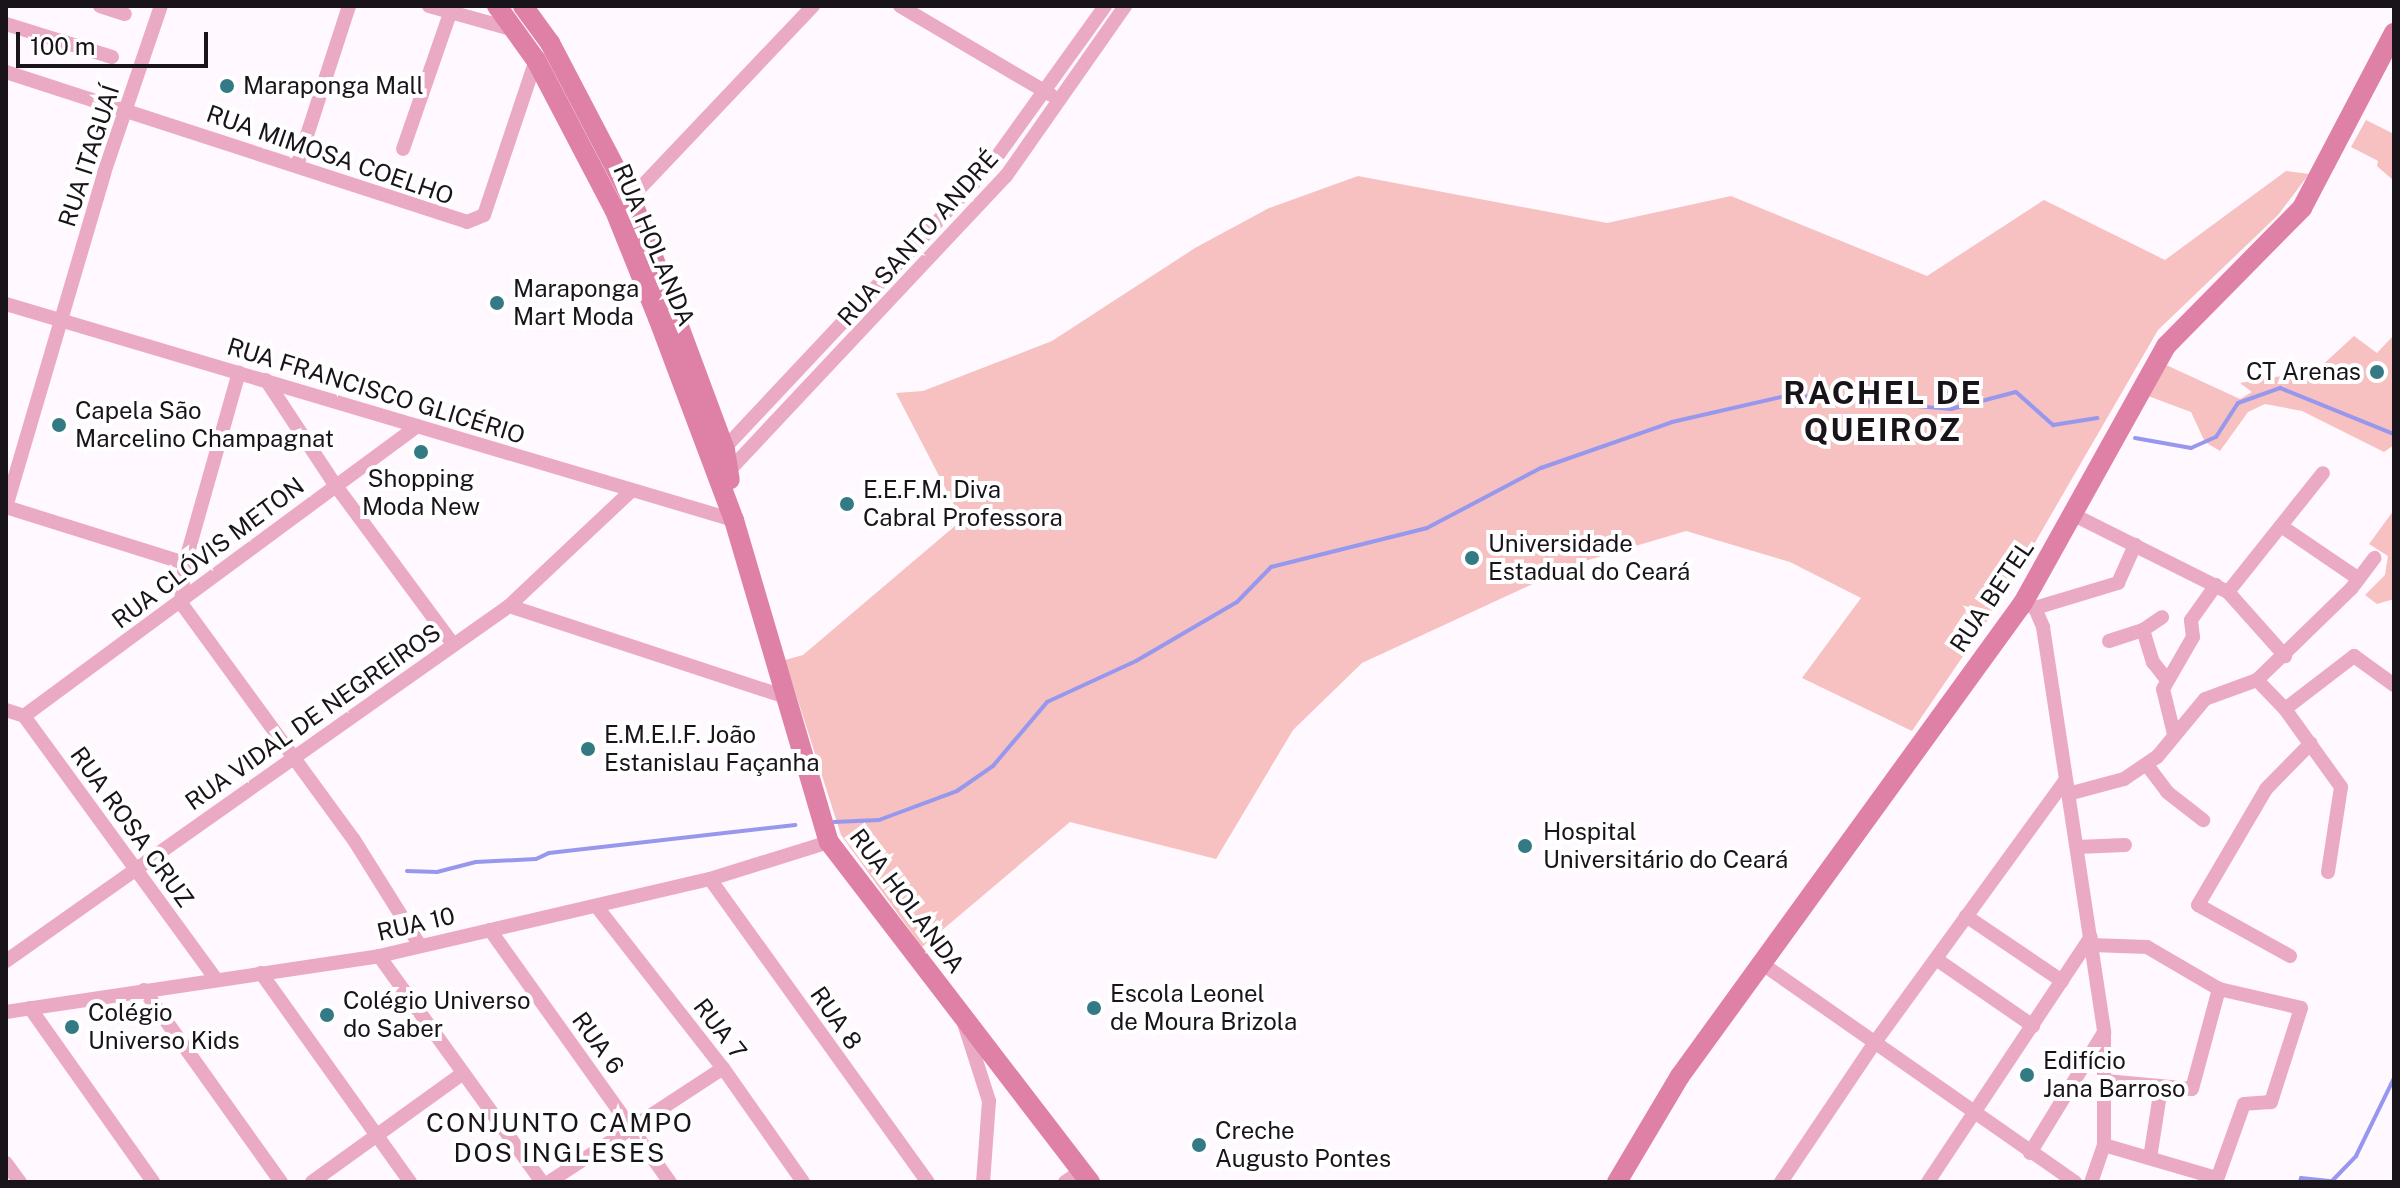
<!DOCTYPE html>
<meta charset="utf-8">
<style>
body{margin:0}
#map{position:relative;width:2400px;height:1188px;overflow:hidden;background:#fff8fe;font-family:"Public Sans",sans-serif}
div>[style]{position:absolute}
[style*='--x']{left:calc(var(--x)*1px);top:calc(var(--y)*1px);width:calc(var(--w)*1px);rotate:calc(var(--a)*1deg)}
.green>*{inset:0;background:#f6c1c0}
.stream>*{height:4px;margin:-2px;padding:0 2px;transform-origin:2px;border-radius:2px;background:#9798ed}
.street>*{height:14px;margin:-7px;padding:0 7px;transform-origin:7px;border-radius:7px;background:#ebaac3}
.secondary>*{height:20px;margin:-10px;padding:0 10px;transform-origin:10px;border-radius:10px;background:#df80a7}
.dots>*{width:22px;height:22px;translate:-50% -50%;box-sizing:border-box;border:4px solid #fff;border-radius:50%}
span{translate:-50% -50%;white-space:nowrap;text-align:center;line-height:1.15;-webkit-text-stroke:8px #fff;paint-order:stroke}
.poi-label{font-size:24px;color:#191419}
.left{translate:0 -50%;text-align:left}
.right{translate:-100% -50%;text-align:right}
.street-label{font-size:24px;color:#191419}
.neighbourhood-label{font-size:26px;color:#191419;letter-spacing:2px}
.district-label{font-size:32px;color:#191419;font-weight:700;letter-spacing:2px}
.frame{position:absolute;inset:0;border:8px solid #191419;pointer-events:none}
.scale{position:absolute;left:16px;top:32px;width:192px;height:36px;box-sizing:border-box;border:4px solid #191419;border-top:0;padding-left:10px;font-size:24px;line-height:28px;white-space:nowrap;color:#191419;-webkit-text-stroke:6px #fff;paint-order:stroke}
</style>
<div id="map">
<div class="green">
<div style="clip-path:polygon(2366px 120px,2394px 134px,2394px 181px,2377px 166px,2378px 161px,2351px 147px)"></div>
<div style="clip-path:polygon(2286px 171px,2309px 174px,2278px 215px,2158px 330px,2004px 596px,1912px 731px,1802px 678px,1861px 598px,1790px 562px,1686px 531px,1578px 563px,1362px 663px,1293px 730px,1216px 859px,1070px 822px,922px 947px,841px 835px,785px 660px,803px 655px,962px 520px,896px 393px,923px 391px,1052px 341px,1195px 248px,1269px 208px,1358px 176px,1607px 223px,1731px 196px,1927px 276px,2044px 200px,2165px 260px)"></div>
<div style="clip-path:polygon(2394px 335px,2394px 445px,2384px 452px,2302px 411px,2265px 404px,2248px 412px,2220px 451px,2205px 442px,2191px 412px,2148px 396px,2164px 364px,2240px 399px,2252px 392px,2240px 383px,2317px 370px,2354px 336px,2377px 353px)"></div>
<div style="clip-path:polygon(2394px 510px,2394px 599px,2377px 604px,2365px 595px,2385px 575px,2388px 556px,2369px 544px)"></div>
</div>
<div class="stream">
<div style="--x:2135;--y:438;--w:57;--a:10.1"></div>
<div style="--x:2191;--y:448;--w:27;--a:-24"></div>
<div style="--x:2216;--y:437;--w:40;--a:-57.1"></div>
<div style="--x:2238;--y:403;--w:45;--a:-19.7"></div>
<div style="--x:2280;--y:388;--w:123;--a:22"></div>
<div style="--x:834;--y:822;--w:45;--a:-2.5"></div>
<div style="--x:879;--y:820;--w:83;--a:-20.4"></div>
<div style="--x:957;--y:791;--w:44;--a:-34.8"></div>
<div style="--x:993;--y:766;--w:84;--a:-49.8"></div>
<div style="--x:1047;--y:702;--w:98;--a:-24.7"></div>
<div style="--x:1136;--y:661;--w:117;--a:-30.3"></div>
<div style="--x:1237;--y:602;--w:49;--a:-45.8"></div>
<div style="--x:1271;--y:567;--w:161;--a:-14"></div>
<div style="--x:1427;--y:528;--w:129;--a:-27.8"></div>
<div style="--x:1541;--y:468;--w:139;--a:-19.3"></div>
<div style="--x:1672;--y:422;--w:121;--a:-12.9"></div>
<div style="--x:1790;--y:395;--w:162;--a:5"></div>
<div style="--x:1951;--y:409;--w:67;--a:-14.7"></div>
<div style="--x:2016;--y:392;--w:50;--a:41.7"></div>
<div style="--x:2053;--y:425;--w:45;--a:-9"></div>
<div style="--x:407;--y:871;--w:30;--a:2"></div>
<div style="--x:437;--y:872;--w:40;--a:-14.4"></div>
<div style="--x:476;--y:862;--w:60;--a:-2.9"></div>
<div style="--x:536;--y:859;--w:14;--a:-25"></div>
<div style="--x:549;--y:853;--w:248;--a:-6.5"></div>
<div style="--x:2300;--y:1182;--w:4;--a:-76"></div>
<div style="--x:2301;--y:1178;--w:31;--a:6"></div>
<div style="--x:2332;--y:1181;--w:35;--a:-46"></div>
<div style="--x:2356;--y:1156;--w:87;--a:-64"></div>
</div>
<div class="street">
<div style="--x:100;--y:6;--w:26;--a:18"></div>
<div style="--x:429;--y:6;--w:89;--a:15.6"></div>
<div style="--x:900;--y:6;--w:175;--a:30.5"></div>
<div style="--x:6;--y:24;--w:111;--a:17.3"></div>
<div style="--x:6;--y:72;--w:485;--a:18"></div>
<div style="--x:467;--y:222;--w:18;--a:-22"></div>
<div style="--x:484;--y:215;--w:163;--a:-71.5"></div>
<div style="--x:403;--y:149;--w:144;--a:-70.9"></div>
<div style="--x:297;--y:166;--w:168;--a:-72"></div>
<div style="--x:625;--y:204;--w:273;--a:-46.5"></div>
<div style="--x:6;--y:304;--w:759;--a:16.53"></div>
<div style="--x:266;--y:380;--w:127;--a:56.6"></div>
<div style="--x:336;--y:486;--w:197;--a:53.5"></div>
<div style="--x:720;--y:453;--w:399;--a:-46.8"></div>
<div style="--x:993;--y:162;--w:192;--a:-54.3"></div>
<div style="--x:724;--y:476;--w:412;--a:-46.8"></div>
<div style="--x:1006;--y:176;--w:208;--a:-55"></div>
<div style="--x:6;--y:507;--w:348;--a:-73.6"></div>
<div style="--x:104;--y:173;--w:176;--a:-71.2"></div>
<div style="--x:6;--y:507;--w:188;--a:17.4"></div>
<div style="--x:2074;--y:515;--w:172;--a:26.6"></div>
<div style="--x:2228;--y:592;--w:86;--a:48.3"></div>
<div style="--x:2281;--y:526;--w:94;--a:34.2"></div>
<div style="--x:2228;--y:592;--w:152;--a:-51.4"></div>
<div style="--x:181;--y:603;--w:293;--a:53.9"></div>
<div style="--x:354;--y:840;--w:123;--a:58"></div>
<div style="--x:181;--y:603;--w:40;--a:-84.3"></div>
<div style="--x:185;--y:563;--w:198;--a:-74.2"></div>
<div style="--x:2023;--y:603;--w:13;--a:23"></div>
<div style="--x:2035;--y:608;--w:21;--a:67"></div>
<div style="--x:2043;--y:627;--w:410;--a:81.4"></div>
<div style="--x:2104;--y:1032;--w:113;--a:90"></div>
<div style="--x:2104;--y:1145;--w:39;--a:109"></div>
<div style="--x:509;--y:606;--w:295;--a:18.2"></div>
<div style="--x:2035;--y:608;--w:87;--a:-16.8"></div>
<div style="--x:2118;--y:583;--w:42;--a:-65.9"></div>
<div style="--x:2143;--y:630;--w:34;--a:73"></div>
<div style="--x:2153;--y:662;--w:23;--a:52"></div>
<div style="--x:2109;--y:641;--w:36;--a:-18"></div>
<div style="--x:2143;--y:630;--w:23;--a:-34"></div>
<div style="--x:2257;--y:680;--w:40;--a:46"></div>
<div style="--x:2285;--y:709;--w:96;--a:54.3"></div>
<div style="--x:2341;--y:787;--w:86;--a:98.7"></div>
<div style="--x:2285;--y:709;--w:87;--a:-37.5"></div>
<div style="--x:2354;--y:656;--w:49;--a:35.9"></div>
<div style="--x:6;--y:710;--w:19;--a:18"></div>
<div style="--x:24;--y:716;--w:326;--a:53.9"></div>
<div style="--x:24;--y:716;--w:489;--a:-36.4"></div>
<div style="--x:2174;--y:734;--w:46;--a:-103.7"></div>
<div style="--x:2163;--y:689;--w:60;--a:-60"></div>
<div style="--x:2193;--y:637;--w:17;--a:-97"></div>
<div style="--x:2191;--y:620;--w:43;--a:-54.5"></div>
<div style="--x:2147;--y:765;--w:34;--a:53"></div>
<div style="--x:2167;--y:792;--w:46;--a:37.9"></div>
<div style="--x:2068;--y:794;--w:58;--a:-15"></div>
<div style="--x:2124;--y:779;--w:40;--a:-34"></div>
<div style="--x:2157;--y:757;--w:75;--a:-50.4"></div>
<div style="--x:2205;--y:699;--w:55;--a:-20.1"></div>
<div style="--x:2257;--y:680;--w:131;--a:-44.1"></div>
<div style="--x:2351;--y:589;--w:39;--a:-53"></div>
<div style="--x:2077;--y:847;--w:48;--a:-2.4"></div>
<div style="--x:710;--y:879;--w:373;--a:54.3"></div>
<div style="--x:597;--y:907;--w:204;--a:52"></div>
<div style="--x:723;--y:1068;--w:139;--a:54.9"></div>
<div style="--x:1966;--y:916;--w:116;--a:34.1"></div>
<div style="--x:490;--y:930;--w:310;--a:54.5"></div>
<div style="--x:2092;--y:945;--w:55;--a:2.1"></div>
<div style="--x:2147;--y:947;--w:83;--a:30.3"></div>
<div style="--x:2219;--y:989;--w:84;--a:13"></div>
<div style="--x:2301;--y:1008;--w:99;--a:107.7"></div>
<div style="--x:2271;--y:1102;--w:27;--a:176"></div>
<div style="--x:2244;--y:1104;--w:83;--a:109.7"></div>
<div style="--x:379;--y:956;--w:279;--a:54.2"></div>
<div style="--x:2290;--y:956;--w:105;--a:-151"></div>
<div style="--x:2198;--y:905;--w:134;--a:-59.6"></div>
<div style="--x:2266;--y:789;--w:64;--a:-45.6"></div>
<div style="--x:1936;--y:959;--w:118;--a:34.6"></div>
<div style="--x:6;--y:961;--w:616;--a:-35.21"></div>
<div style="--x:509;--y:606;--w:168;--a:-43.3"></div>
<div style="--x:1761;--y:963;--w:383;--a:34.9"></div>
<div style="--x:261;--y:973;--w:257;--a:54.5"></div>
<div style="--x:144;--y:990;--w:236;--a:54.5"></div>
<div style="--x:30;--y:1008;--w:213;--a:54.7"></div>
<div style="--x:6;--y:1012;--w:377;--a:-8.5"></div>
<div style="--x:379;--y:956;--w:340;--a:-13.1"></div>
<div style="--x:710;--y:879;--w:125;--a:-17.3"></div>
<div style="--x:964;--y:1023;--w:82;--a:72.2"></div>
<div style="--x:989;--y:1101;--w:81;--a:94.2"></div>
<div style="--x:2106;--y:1081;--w:86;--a:5.3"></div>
<div style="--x:2192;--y:1089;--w:104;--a:-74.9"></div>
<div style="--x:2104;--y:1145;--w:118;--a:16.3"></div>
<div style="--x:2030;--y:1153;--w:140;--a:-58.5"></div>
<div style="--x:2150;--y:1158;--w:71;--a:-81.1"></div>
<div style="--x:6;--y:1163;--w:24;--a:54"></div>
<div style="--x:312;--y:1182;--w:186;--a:-35.8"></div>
<div style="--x:549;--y:1182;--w:208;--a:-33.2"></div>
<div style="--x:1065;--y:1182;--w:22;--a:-34"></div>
<div style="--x:1781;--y:1182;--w:165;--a:-56.1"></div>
<div style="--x:1873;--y:1045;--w:326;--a:-54"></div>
<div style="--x:1928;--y:1182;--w:294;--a:-56.4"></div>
</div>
<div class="secondary">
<div style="--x:497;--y:6;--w:67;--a:54.2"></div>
<div style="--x:536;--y:60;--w:170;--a:62.4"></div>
<div style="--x:615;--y:211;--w:115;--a:68.1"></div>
<div style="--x:658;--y:318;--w:216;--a:69.4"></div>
<div style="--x:734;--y:520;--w:336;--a:73.6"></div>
<div style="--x:829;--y:842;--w:429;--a:52.5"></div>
<div style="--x:523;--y:6;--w:46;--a:53.9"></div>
<div style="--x:550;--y:43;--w:177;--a:62.4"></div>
<div style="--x:632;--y:200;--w:267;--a:69.6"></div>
<div style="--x:725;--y:450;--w:30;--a:81"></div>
<div style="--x:1617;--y:1182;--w:123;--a:-59.3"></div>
<div style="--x:1680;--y:1076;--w:584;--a:-54.05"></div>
<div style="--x:2023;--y:603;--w:294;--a:-60.9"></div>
<div style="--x:2166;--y:346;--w:194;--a:-45.4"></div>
<div style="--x:2302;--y:208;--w:198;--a:-62.3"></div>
</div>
<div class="dots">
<div style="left:227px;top:86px;background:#337a85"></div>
<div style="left:497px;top:303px;background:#337a85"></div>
<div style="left:2377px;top:372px;background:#337a85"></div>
<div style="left:59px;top:425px;background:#337a85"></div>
<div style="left:421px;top:452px;background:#337a85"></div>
<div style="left:847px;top:504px;background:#337a85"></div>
<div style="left:1472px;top:558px;background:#337a85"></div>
<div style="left:588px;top:749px;background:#337a85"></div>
<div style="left:1525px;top:846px;background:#337a85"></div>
<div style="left:1094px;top:1008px;background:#337a85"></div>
<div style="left:327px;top:1015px;background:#337a85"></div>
<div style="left:72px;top:1027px;background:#337a85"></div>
<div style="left:2027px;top:1075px;background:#337a85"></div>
<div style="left:1199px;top:1145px;background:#337a85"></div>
</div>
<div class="poi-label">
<span class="left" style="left:243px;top:86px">Maraponga Mall</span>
<span class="left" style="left:513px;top:303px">Maraponga<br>Mart Moda</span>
<span class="right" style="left:2361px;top:372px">CT Arenas</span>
<span class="left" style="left:75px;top:425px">Capela São<br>Marcelino Champagnat</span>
<span style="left:421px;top:493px">Shopping<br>Moda New</span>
<span class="left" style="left:863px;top:504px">E.E.F.M. Diva<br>Cabral Professora</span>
<span class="left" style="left:1488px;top:558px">Universidade<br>Estadual do Ceará</span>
<span class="left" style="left:604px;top:749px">E.M.E.I.F. João<br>Estanislau Façanha</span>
<span class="left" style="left:1543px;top:846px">Hospital<br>Universitário do Ceará</span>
<span class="left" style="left:1110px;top:1008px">Escola Leonel<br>de Moura Brizola</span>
<span class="left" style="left:343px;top:1015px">Colégio Universo<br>do Saber</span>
<span class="left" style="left:88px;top:1027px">Colégio<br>Universo Kids</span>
<span class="left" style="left:2043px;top:1075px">Edifício<br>Jana Barroso</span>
<span class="left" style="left:1215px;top:1145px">Creche<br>Augusto Pontes</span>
</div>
<div class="street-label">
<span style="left:330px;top:155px;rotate:19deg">RUA MIMOSA COELHO</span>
<span style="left:89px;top:156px;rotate:-72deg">RUA ITAGUAÍ</span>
<span style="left:918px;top:238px;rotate:-48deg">RUA SANTO ANDRÉ</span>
<span style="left:654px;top:245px;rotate:67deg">RUA HOLANDA</span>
<span style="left:376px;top:391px;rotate:17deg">RUA FRANCISCO GLICÉRIO</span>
<span style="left:208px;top:553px;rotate:-37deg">RUA CLÓVIS METON</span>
<span style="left:1992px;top:596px;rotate:-56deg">RUA BETEL</span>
<span style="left:313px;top:717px;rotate:-35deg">RUA VIDAL DE NEGREIROS</span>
<span style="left:132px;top:827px;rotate:54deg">RUA ROSA CRUZ</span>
<span style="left:907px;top:901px;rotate:53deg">RUA HOLANDA</span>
<span style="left:416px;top:924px;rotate:-13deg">RUA 10</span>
<span style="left:836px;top:1018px;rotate:55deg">RUA 8</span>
<span style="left:720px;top:1029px;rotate:52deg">RUA 7</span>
<span style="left:598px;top:1043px;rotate:54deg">RUA 6</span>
</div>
<div class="neighbourhood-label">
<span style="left:560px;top:1138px">CONJUNTO CAMPO<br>DOS INGLESES</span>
</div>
<div class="district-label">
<span style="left:1883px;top:412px">RACHEL DE<br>QUEIROZ</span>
</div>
<div class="frame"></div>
<div class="scale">100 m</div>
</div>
